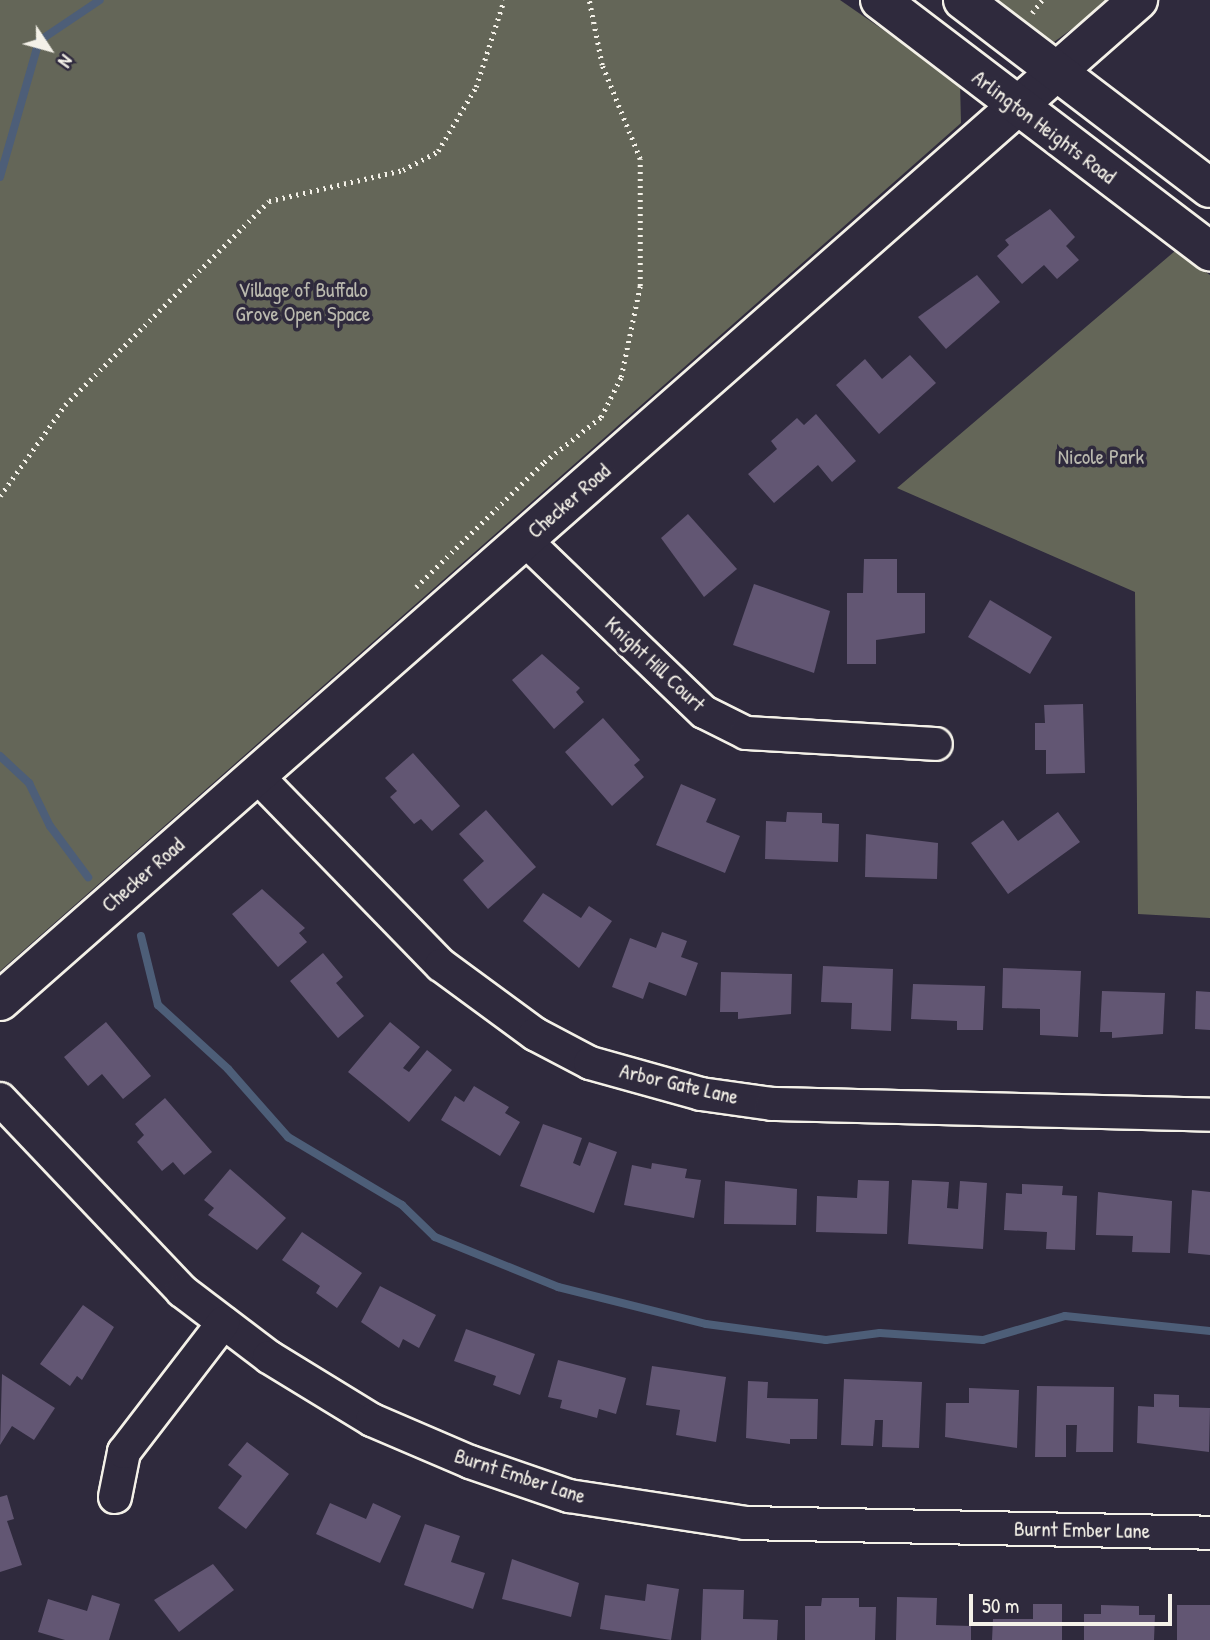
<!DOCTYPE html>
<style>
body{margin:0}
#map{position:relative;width:1210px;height:1640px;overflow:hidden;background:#2f2a3d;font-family:"Patrick Hand",sans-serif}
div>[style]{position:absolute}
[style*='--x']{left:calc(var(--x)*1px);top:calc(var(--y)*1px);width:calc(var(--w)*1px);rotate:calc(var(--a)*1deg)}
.green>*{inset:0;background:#646658}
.stream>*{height:8px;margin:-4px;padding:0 4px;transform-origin:4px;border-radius:4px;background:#4d5e78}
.building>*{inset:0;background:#625673}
.path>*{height:4.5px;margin-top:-2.25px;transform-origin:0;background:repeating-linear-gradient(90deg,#f4f1e8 0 2px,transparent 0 7px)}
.roads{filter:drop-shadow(2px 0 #f4f1e8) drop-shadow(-2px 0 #f4f1e8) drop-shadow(0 2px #f4f1e8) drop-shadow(0 -2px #f4f1e8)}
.minor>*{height:32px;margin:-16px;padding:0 16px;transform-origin:16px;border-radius:16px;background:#2f2a3d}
.tertiary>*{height:38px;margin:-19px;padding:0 19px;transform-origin:19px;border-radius:19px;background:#2f2a3d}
.secondary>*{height:38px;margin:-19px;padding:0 19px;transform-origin:19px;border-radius:19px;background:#2f2a3d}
span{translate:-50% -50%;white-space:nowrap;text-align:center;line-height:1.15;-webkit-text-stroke:7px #2f2a3d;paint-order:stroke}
.street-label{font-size:21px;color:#f4f1e8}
.park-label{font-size:21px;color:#bab9ae}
.north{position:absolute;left:14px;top:14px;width:70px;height:70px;-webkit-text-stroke:5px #2f2a3d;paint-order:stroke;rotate:126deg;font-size:19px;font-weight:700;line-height:28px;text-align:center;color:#f4f1e8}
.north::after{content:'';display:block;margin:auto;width:24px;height:32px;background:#f4f1e8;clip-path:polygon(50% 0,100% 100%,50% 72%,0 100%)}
.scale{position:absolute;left:969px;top:1594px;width:203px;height:32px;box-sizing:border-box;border:4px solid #f4f1e8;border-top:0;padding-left:9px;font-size:21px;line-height:24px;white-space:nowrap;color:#f4f1e8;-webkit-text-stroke:5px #2f2a3d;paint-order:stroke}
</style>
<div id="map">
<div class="green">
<div style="clip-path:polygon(0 0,840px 0,960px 83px,961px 123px,0 971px)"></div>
<div style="clip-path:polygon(991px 0,1111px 0,1054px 42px)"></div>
<div style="clip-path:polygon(1175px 251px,1210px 275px,1210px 918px,1138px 914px,1135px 592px,897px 488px)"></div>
</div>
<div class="stream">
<div style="--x:0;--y:177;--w:141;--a:-74"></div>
<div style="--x:39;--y:41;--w:73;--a:-33.9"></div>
<div style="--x:0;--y:756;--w:40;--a:43"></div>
<div style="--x:29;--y:783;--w:48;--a:64"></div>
<div style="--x:50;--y:826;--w:64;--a:53.3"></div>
<div style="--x:141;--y:936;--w:71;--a:76.2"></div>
<div style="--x:158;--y:1005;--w:95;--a:42.4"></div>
<div style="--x:228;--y:1069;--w:91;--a:48.6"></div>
<div style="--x:288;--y:1137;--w:133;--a:30.8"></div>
<div style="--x:402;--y:1205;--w:46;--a:44.1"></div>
<div style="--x:435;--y:1237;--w:133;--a:22.1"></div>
<div style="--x:558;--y:1287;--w:153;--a:14"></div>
<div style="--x:706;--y:1324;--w:121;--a:7.6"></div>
<div style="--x:826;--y:1340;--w:54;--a:-7.4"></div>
<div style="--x:880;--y:1333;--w:103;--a:3.9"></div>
<div style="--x:983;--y:1340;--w:85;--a:-16.3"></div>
<div style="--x:1065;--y:1316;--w:146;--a:5.9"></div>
</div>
<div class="building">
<div style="clip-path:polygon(1050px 209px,1075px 237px,1066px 246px,1079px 260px,1057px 279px,1044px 265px,1022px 284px,997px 256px,1009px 245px,1005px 240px)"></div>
<div style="clip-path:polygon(977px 275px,1000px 302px,946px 349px,918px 317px)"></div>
<div style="clip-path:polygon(910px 355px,936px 383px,879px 434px,836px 385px,865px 359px,882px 379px)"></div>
<div style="clip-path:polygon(816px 414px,856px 461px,832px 482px,818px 465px,774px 503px,748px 474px,777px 449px,771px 441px,797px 418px,804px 425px)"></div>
<div style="clip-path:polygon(688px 514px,737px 569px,704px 597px,661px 538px)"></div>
<div style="clip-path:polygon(864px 559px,897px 559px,897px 593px,925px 593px,925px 633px,876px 640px,876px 664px,847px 664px,847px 593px,863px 593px)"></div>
<div style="clip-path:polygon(754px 584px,830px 611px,814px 673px,733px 645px)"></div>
<div style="clip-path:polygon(990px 600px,1052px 637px,1030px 674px,968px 637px)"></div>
<div style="clip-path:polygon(542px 654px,580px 688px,576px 692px,584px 702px,554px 729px,512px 680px)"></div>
<div style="clip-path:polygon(1083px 704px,1085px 773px,1046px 774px,1046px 750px,1035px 750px,1035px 723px,1045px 723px,1044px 705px)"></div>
<div style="clip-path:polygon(603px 718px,640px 760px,634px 765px,644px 777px,612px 806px,565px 752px)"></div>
<div style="clip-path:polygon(413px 753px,460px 806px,432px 831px,421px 819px,414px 824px,390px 797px,397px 791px,385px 778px)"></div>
<div style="clip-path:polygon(681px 784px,716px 799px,706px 822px,740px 836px,725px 873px,656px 845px)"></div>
<div style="clip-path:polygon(486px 810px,536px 867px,488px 909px,463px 880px,484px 861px,459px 834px)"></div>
<div style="clip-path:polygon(787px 812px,822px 813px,822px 823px,839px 824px,838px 862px,765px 859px,766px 821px,786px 822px)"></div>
<div style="clip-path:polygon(1058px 812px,1080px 842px,1008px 894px,971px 843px,1003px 820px,1018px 841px)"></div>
<div style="clip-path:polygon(866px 834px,938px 843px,937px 879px,865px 877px)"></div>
<div style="clip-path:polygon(262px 889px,305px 928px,299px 933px,307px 942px,278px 967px,232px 914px)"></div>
<div style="clip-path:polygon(543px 893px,581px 918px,589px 906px,612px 921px,579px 968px,523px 921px)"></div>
<div style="clip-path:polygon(662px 932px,687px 941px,681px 957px,698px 963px,686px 996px,649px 982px,643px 999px,612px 987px,630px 938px,656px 948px)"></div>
<div style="clip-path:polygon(323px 953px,343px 977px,336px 983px,364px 1016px,338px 1038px,290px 981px)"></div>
<div style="clip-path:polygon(823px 966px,893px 969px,891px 1031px,851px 1029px,852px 1003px,821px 1002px)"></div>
<div style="clip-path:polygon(1003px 968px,1081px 971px,1078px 1037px,1040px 1035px,1040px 1009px,1002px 1008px)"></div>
<div style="clip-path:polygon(721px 972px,792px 974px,791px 1014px,738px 1019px,738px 1012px,720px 1012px)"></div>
<div style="clip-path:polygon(913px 984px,985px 986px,983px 1030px,957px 1030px,957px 1021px,911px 1019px)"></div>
<div style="clip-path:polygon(1102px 991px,1165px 993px,1163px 1034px,1112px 1038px,1112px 1032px,1100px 1032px)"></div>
<div style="clip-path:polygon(1196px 991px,1210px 992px,1210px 1030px,1195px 1029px)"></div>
<div style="clip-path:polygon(106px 1022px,151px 1076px,123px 1099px,102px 1074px,88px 1086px,64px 1057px)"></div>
<div style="clip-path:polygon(390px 1022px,420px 1047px,403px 1068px,409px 1072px,427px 1050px,452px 1070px,409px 1122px,348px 1072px)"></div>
<div style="clip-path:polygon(474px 1086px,509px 1107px,505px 1113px,520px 1122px,500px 1156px,441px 1120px,455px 1096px,464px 1102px)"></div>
<div style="clip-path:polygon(165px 1098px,212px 1152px,184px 1175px,173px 1162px,162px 1171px,137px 1142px,144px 1135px,135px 1124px)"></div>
<div style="clip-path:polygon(543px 1124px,582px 1138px,573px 1163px,580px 1166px,589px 1142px,617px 1152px,594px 1213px,520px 1186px)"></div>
<div style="clip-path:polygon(652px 1163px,687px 1169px,685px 1178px,701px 1180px,694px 1218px,624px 1205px,632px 1165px,651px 1169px)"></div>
<div style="clip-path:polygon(230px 1169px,286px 1218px,257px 1250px,208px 1215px,214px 1208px,204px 1200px)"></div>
<div style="clip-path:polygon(858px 1180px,889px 1181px,887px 1234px,816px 1232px,817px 1196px,857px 1198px)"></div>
<div style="clip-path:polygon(912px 1180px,949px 1182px,947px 1208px,958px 1209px,960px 1181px,987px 1183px,983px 1249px,908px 1244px)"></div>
<div style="clip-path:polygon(725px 1181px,797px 1189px,796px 1225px,724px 1224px)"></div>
<div style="clip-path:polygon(1022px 1184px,1063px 1186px,1062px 1195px,1077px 1196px,1075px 1250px,1046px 1249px,1047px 1232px,1004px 1230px,1006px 1193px,1022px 1194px)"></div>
<div style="clip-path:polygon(1192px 1190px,1210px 1192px,1210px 1255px,1188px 1253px)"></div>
<div style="clip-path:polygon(1098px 1192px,1172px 1201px,1170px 1253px,1132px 1252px,1133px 1236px,1096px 1235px)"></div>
<div style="clip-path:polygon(302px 1232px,362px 1273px,337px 1308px,316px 1293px,320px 1286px,282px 1260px)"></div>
<div style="clip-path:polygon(380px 1286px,436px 1315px,419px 1348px,403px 1339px,399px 1348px,361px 1322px)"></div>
<div style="clip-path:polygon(83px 1305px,114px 1327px,82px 1380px,77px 1376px,70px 1386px,40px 1364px)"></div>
<div style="clip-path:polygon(466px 1329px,535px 1354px,520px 1395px,493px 1385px,496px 1376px,454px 1361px)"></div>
<div style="clip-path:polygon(558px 1360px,626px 1378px,616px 1414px,599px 1409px,597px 1418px,560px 1408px,562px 1400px,548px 1397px)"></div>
<div style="clip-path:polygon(652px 1366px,726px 1377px,716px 1442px,676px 1435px,680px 1410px,646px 1405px)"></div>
<div style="clip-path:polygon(2px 1374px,55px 1408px,34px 1440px,12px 1426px,0 1445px)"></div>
<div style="clip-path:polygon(844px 1379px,922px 1382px,919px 1448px,882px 1447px,883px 1420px,875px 1420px,873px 1446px,841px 1445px)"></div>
<div style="clip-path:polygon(748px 1381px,768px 1382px,767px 1398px,818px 1399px,817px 1439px,790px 1439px,790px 1444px,746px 1438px)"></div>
<div style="clip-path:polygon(1037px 1386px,1114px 1387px,1113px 1452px,1076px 1452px,1077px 1425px,1066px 1425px,1066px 1457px,1035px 1457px)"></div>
<div style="clip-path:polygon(969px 1388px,1019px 1390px,1017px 1448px,945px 1437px,946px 1403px,969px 1403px)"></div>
<div style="clip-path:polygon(1154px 1394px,1179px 1395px,1179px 1407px,1210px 1408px,1209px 1452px,1137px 1443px,1138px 1406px,1154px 1407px)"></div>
<div style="clip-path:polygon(247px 1442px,289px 1474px,246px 1529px,218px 1508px,242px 1476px,228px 1465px)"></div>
<div style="clip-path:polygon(7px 1495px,14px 1519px,7px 1521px,22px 1565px,0 1572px,0 1497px)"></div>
<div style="clip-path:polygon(330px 1503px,366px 1519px,373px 1503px,401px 1516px,380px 1563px,316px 1534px)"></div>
<div style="clip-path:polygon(425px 1524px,460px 1536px,451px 1562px,485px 1573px,473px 1609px,404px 1585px)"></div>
<div style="clip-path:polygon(512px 1559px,579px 1583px,571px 1617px,502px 1599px)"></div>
<div style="clip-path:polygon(213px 1564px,234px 1590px,179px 1632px,154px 1600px)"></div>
<div style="clip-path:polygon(647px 1584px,679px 1589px,671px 1640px,600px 1629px,605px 1595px,645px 1601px)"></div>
<div style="clip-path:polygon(703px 1589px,744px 1590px,743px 1619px,778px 1620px,777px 1640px,701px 1640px)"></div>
<div style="clip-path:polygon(92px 1595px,120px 1604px,109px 1640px,65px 1640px,38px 1632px,48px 1599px,87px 1611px)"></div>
<div style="clip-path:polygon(897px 1597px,937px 1598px,936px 1625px,971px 1626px,971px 1640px,896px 1640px)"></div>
<div style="clip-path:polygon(822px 1598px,859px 1598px,859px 1607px,876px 1607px,875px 1640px,805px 1640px,805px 1606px,821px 1606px)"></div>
<div style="clip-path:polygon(1033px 1604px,1062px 1604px,1062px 1640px,992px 1640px,993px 1619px,1033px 1619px)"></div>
<div style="clip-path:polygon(1101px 1605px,1139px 1606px,1139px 1615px,1155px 1615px,1154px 1640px,1084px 1640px,1084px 1614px,1101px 1614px)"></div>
<div style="clip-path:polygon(1177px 1605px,1210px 1605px,1210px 1640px,1177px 1640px)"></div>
</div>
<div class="path">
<div style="--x:1032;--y:13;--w:16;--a:-52"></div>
<div style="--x:0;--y:496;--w:112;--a:-54.5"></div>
<div style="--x:65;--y:405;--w:288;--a:-45"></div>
<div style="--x:269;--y:201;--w:138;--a:-13"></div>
<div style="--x:403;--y:170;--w:40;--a:-28"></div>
<div style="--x:438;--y:151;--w:74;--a:-59.3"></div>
<div style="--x:476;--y:87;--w:91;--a:-72.2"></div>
<div style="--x:416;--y:587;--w:179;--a:-44.3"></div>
<div style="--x:544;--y:462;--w:73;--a:-38.3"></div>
<div style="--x:601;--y:417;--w:45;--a:-63.4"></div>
<div style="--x:621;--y:377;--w:93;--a:-78.2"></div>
<div style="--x:640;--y:286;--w:127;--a:-90"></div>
<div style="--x:640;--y:159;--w:101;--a:-112"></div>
<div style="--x:602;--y:65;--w:66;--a:-101.3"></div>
</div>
<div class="roads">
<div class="minor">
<div style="--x:525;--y:540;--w:248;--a:43.9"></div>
<div style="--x:704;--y:712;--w:47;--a:26.6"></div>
<div style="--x:746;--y:733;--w:190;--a:3.3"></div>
<div style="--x:257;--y:776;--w:264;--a:45.8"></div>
<div style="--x:441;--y:965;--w:117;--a:36.3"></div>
<div style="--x:535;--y:1034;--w:62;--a:27.8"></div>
<div style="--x:590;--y:1063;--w:115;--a:15.6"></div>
<div style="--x:701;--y:1094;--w:72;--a:8"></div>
<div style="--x:772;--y:1104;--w:438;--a:1.4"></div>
<div style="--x:0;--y:1099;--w:265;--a:46.5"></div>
<div style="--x:182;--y:1291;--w:109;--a:37.2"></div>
<div style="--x:269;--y:1357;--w:121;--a:31.5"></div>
<div style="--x:372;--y:1420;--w:107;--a:23.2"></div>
<div style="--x:470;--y:1462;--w:105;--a:19"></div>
<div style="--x:569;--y:1496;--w:178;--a:8.7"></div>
<div style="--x:745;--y:1523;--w:465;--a:1.2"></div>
<div style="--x:115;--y:1497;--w:46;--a:-78.7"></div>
<div style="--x:124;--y:1452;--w:163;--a:-52.5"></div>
</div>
<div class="tertiary">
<div style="--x:0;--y:1001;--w:1516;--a:-41.34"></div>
</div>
<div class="secondary">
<div style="--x:880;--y:0;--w:415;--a:37.3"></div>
<div style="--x:963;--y:0;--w:310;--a:37.3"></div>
</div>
</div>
<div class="street-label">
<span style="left:1044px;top:127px;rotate:37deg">Arlington Heights Road</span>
<span style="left:569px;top:501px;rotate:-41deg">Checker Road</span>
<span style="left:655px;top:664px;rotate:43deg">Knight Hill Court</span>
<span style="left:143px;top:875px;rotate:-41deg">Checker Road</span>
<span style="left:679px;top:1084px;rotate:13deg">Arbor Gate Lane</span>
<span style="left:520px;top:1476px;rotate:18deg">Burnt Ember Lane</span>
<span style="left:1082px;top:1530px;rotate:1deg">Burnt Ember Lane</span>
</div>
<div class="park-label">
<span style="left:303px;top:302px">Village of Buffalo<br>Grove Open Space</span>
<span style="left:1101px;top:457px">Nicole Park</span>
</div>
<div class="north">N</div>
<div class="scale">50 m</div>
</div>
